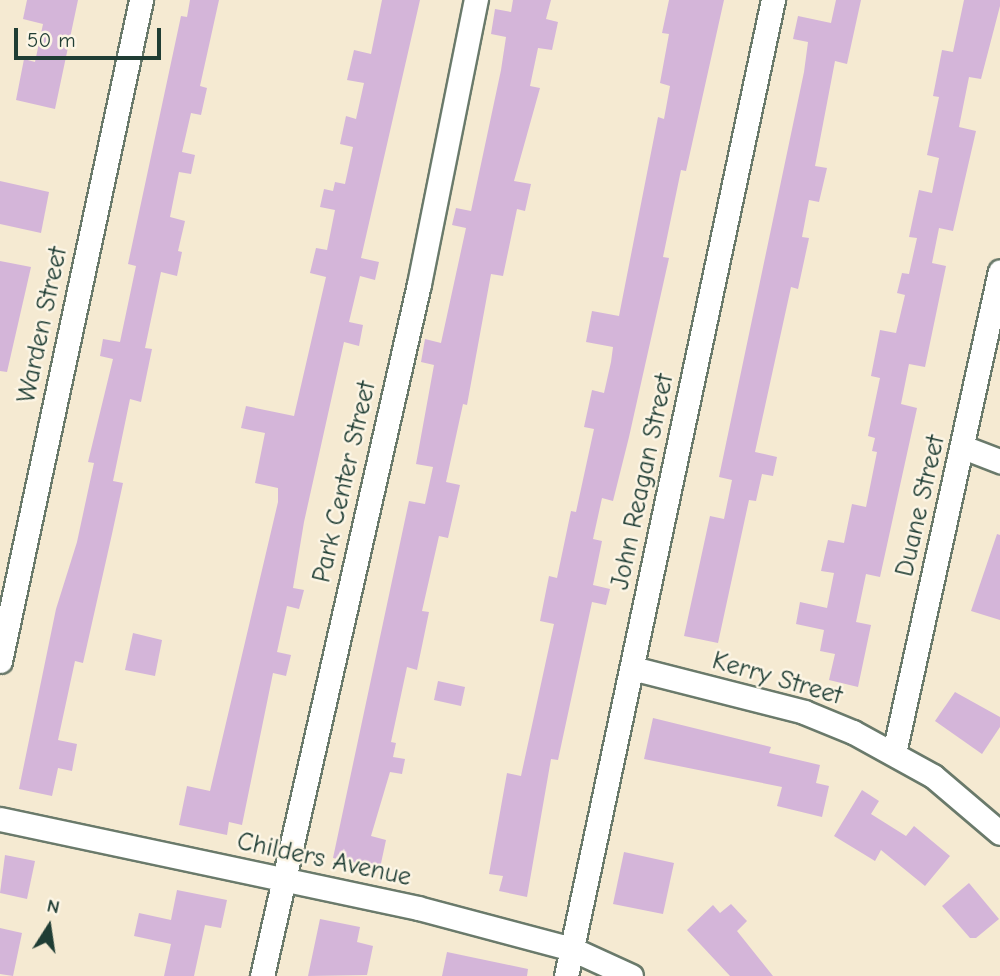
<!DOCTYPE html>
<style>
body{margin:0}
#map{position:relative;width:1000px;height:976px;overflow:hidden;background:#f5ead2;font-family:"Comic Neue",sans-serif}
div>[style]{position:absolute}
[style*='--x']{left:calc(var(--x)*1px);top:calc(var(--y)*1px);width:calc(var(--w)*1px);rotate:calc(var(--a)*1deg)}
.building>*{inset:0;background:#d4b5d9}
.roads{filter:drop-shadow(2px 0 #6a7a6b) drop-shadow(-2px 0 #6a7a6b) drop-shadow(0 2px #6a7a6b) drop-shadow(0 -2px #6a7a6b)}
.minor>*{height:23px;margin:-11.5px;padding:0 11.5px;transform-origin:11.5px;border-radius:11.5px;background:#fff}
span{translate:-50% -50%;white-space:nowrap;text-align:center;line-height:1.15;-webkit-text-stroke:5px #fcf5e5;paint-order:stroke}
.street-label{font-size:26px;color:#1f3d34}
.north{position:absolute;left:14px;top:892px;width:70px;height:70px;-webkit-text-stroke:5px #fcf5e5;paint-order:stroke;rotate:12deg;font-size:19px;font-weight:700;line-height:28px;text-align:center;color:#1f3d34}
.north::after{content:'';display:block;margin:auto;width:24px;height:32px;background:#1f3d34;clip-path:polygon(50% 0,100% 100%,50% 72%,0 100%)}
.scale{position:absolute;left:14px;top:28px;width:147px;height:32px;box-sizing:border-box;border:4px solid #1f3d34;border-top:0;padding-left:9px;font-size:21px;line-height:24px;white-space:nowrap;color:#1f3d34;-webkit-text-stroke:5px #fcf5e5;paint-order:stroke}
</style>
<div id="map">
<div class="building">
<div style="clip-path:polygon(27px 0,78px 0,55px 109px,16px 100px,24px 59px,35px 62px,43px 24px,23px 19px)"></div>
<div style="clip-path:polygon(190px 0,219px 0,200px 86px,207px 88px,201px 115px,191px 113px,182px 152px,195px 155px,191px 174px,179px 172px,170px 217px,185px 221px,178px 251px,182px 252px,177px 276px,161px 272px,145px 348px,152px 349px,141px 402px,130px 399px,113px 481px,123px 483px,112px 534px,83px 663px,75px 661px,58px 740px,77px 744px,72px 771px,58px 768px,52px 796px,19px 789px,56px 609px,77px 542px,94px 463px,88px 462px,113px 359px,100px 356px,103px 339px,120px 342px,136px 266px,128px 264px,181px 16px,187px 17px)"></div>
<div style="clip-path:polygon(382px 0,420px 0,361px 258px,379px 262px,375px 280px,360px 276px,349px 322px,363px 325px,359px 346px,344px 342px,304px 522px,293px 588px,304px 590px,299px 609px,287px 606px,277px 652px,291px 655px,286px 676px,273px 673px,242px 825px,229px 822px,227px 835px,179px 825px,187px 786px,210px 791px,278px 502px,278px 488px,255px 483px,265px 433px,241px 428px,246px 406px,294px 416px,326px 277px,310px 273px,316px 248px,327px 250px,335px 210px,320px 207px,324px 189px,333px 191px,335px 182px,345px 184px,353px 147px,340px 144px,346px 116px,356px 119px,364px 83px,347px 80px,354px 50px,371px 54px)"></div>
<div style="clip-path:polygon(513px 0,551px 0,546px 19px,558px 22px,552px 50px,538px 48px,530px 86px,540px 88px,514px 181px,531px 184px,525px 211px,517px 209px,503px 276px,491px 274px,467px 405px,463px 404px,446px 482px,460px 485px,448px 538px,439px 536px,422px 611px,429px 612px,417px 670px,407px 667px,391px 742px,396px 743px,393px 757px,405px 759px,402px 774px,390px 772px,371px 836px,386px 840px,380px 868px,333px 858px,409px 501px,425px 504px,433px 467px,416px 464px,434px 365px,421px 362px,425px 339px,441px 343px,466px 228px,452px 225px,456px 208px,471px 211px,501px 70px,506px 37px,491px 34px,495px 9px,511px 12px)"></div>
<div style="clip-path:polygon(669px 0,724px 0,686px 171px,681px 170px,663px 257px,669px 258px,629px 437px,613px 501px,602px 498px,593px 539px,602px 541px,593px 585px,610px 589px,606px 605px,592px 602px,558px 760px,551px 759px,527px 897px,499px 891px,503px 876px,489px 874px,507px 773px,521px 776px,554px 624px,540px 621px,549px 576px,557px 578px,571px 511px,576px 512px,594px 429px,584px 427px,592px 390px,604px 393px,611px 362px,613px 347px,586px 342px,592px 311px,619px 316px,658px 117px,664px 119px,670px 86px,660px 83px,669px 34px,662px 33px)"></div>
<div style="clip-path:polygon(836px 0,861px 0,847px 64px,835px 61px,815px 166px,827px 168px,819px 202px,809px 200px,802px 237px,809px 238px,798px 289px,791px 287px,755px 452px,777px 457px,773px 476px,762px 474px,756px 501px,749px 500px,718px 643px,684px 636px,710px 516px,724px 519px,732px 480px,719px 477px,804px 72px,808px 42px,793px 39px,798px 16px,831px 23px)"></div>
<div style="clip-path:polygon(964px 0,1000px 0,1000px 6px,981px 79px,969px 77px,959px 127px,976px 131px,953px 231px,939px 228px,932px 263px,946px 266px,925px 367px,909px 364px,901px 404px,917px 408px,880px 577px,866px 574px,856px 622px,871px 625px,858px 687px,829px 680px,835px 654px,820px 651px,824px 630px,796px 624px,800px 602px,827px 608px,834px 573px,821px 571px,828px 540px,844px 543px,852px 504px,866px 507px,877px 452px,872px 451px,875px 438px,868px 436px,880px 378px,871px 376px,880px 330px,896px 333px,905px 295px,897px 293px,902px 273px,909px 274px,917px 238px,909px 237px,919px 190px,932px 193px,939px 158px,927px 155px,939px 97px,933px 96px,942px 50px,953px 52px)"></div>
<div style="clip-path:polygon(0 181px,49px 192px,41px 233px,0 224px)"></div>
<div style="clip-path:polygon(0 261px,31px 267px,7px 372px,0 371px)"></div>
<div style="clip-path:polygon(997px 534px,1000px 535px,1000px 620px,971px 611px)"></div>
<div style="clip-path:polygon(133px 633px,162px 640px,155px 676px,125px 670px)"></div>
<div style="clip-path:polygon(438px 681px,465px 687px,461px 706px,434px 700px)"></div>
<div style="clip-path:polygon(955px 692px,1000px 717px,1000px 727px,982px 754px,935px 721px)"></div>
<div style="clip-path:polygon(653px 718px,771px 747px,769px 753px,820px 765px,816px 783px,829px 786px,822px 817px,777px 806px,782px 787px,644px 759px)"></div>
<div style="clip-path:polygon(862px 790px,879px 801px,871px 814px,906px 836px,914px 826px,950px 856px,925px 886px,881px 850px,875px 861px,834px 836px)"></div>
<div style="clip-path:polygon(624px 852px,674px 863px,663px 914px,613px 904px)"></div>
<div style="clip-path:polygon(5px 855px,35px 861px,27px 899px,0 893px)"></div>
<div style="clip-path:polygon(969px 883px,999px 919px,976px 938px,970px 938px,942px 906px)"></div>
<div style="clip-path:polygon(177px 890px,227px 900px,221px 928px,205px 925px,194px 976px,164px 976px,171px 944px,134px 936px,139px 913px,171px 920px)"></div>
<div style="clip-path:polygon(731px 904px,747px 921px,737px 931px,773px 976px,730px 976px,687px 930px,713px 905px,720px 913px)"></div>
<div style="clip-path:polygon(320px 919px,360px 927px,357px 942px,373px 946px,367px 975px,308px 976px)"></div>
<div style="clip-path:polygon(0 928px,22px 933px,13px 976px,0 974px)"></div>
<div style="clip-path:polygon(447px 952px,528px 969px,527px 976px,442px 976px)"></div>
</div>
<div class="roads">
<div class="minor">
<div style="--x:963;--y:447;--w:40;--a:21"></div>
<div style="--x:0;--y:661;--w:676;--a:-77.96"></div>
<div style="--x:632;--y:668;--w:178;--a:14.3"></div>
<div style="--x:804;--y:712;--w:53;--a:22.2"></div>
<div style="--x:853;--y:732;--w:91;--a:28.8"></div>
<div style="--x:933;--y:776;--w:88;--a:40.4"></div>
<div style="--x:894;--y:753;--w:493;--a:-77.6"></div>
<div style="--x:0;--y:819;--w:427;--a:12"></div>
<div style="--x:418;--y:908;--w:159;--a:14.9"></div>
<div style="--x:572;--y:949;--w:65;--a:24.6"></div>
<div style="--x:262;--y:976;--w:710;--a:-77.22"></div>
<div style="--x:419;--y:284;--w:290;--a:-78.7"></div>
<div style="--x:566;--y:976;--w:998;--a:-78.03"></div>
</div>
</div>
<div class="street-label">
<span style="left:43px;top:325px;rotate:-78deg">Warden Street</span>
<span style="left:345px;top:482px;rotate:-77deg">Park Center Street</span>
<span style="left:643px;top:482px;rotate:-78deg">John Reagan Street</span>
<span style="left:921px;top:506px;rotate:-77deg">Duane Street</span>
<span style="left:777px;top:679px;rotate:16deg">Kerry Street</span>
<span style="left:324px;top:860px;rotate:12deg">Childers Avenue</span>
</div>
<div class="north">N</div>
<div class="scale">50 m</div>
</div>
